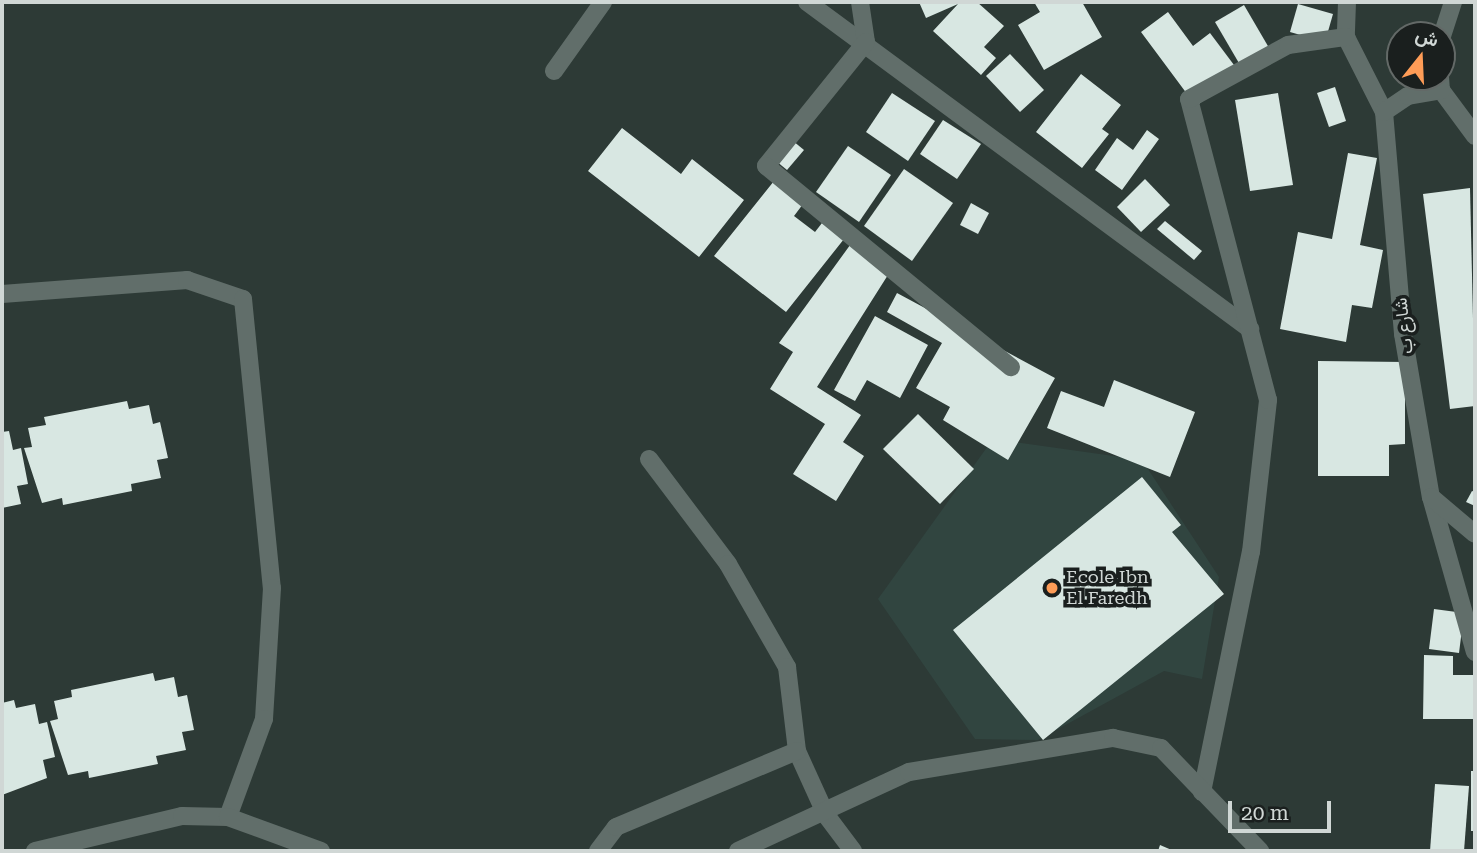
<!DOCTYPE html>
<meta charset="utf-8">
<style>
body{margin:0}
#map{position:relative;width:1477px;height:853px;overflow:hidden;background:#2d3a36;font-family:"Roboto Serif",Vazirmatn,serif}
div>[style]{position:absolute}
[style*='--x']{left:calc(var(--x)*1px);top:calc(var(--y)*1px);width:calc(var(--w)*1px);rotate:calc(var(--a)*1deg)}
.built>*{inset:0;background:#314540}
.building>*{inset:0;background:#d8e7e2}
.lane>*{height:18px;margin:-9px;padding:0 9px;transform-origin:9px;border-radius:9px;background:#616e6a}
.street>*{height:18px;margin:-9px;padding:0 9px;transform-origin:9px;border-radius:9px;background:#616e6a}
.dots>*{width:19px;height:19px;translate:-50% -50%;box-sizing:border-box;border:4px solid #1a1f1e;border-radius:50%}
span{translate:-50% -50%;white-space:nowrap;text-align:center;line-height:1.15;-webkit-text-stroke:7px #1a1f1e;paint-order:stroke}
.street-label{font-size:18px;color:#d0d7d5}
.poi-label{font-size:18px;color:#d0d7d5}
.left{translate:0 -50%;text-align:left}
.frame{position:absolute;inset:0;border:4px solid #d0d7d5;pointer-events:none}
.north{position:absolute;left:1386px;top:21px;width:70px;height:70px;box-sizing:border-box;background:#1a1f1e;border:2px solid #636967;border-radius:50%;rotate:18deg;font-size:19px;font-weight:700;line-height:28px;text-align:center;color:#d0d7d5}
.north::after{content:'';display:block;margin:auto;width:24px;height:32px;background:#fe9c57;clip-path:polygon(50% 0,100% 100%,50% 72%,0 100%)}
.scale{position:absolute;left:1228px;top:801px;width:103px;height:32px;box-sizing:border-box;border:4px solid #d0d7d5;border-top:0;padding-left:9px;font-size:21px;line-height:24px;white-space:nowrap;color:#d0d7d5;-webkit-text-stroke:5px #1a1f1e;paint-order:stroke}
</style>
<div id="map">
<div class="built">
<div style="clip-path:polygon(993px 439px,1142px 460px,1219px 577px,1202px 679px,1164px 671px,1038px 740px,975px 739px,878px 599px)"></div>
</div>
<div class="building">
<div style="clip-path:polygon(919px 2px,977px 2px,1004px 26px,984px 47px,996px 58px,981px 75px,933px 31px,958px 4px,926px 18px)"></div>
<div style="clip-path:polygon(1034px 2px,1082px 2px,1102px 37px,1044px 70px,1018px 25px,1040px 12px)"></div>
<div style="clip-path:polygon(1298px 4px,1333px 14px,1325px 42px,1290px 32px)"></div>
<div style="clip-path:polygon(1244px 5px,1272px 53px,1243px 70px,1215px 22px)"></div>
<div style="clip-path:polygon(1168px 12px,1193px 46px,1210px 33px,1240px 73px,1196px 106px,1141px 32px)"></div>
<div style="clip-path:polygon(1010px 54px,1044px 90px,1020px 112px,986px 76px)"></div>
<div style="clip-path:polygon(1081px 74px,1121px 105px,1102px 129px,1109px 134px,1082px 168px,1036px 132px)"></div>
<div style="clip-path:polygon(1335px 87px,1346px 121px,1329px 127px,1317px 93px)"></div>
<div style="clip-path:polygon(892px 93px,935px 121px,908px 161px,866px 132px)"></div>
<div style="clip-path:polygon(1278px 93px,1293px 185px,1250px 191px,1235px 100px)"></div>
<div style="clip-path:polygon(943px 120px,981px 144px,957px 179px,920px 154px)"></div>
<div style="clip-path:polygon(622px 128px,681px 174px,692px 159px,744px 200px,699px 257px,588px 171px)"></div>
<div style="clip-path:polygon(1147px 130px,1159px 139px,1122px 190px,1095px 170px,1117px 138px,1133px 150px)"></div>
<div style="clip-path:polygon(787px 136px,804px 150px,787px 170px,770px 156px)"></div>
<div style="clip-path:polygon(848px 146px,891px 175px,859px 222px,816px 192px)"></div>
<div style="clip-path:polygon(1348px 153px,1377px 158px,1360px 245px,1383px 250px,1372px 308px,1352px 305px,1346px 342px,1280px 329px,1298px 232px,1332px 239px)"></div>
<div style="clip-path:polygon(904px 169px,953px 203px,912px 261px,864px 226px)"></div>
<div style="clip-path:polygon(1145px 179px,1170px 205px,1141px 232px,1117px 207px)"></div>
<div style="clip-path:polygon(774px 181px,803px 204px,794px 216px,815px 232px,822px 223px,844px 239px,786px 312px,714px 256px)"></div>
<div style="clip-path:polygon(1470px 188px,1475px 406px,1450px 409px,1423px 194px)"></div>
<div style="clip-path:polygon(971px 203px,989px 213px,978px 234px,960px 225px)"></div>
<div style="clip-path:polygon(1165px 221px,1202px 251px,1194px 260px,1157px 229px)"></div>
<div style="clip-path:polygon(853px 241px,893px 267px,817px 387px,861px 415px,843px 442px,864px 456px,836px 501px,793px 474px,825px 424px,770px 389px,793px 352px,779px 343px)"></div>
<div style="clip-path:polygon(897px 293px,1055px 378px,1008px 460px,943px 420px,950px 407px,916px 388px,942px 343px,887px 312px)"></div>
<div style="clip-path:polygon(875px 316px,928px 345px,900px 398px,867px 380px,855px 401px,834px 390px)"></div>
<div style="clip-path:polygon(1318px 361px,1405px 362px,1405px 444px,1389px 445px,1389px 476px,1318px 476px)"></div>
<div style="clip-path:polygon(1114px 380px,1195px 412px,1170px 477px,1047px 428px,1061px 391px,1104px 407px)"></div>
<div style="clip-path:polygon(127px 401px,129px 409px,149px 405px,153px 424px,160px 422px,168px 458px,157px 460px,161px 478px,131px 484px,132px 491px,63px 505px,62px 498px,42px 503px,24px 448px,32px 447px,28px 428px,46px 425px,44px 417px)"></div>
<div style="clip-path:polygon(918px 414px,974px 469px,940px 504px,883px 449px)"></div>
<div style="clip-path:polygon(9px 431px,13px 450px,21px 448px,28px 484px,17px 486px,21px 504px,2px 508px,2px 432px)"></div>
<div style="clip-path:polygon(1142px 477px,1181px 525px,1172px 532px,1224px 594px,1043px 740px,953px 630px)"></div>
<div style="clip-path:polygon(1472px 491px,1475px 492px,1475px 506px,1466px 502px)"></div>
<div style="clip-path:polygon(1434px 609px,1464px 613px,1459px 653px,1429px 649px)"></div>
<div style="clip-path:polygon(1424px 655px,1453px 656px,1453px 675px,1475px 675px,1475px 719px,1423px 719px)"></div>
<div style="clip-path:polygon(153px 673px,155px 681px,174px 677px,178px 697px,187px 695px,194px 730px,182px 732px,186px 750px,156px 756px,158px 764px,89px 778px,88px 771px,68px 775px,50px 721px,58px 719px,54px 701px,72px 697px,71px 690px)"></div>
<div style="clip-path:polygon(14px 700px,16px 708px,35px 704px,39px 724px,47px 722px,55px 757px,43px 760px,47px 778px,2px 795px,2px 703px)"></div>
<div style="clip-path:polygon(1471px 771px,1475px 771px,1475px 831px,1471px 831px)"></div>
<div style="clip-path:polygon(1435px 784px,1469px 786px,1464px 851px,1430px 851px)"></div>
<div style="clip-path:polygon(1160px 845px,1174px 851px,1158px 851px)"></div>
</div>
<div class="lane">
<div style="--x:1347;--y:2;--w:35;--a:92"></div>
<div style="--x:1346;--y:37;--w:84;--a:63.1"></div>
<div style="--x:1384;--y:112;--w:223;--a:85.1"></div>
<div style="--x:1403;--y:334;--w:165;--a:80.3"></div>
<div style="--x:1431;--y:497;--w:161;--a:74.2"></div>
</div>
<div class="street">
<div style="--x:807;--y:2;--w:551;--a:36.43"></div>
<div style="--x:860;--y:2;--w:40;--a:81.5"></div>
<div style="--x:866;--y:42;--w:159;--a:128.9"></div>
<div style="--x:766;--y:166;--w:317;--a:39.4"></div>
<div style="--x:1442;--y:36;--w:36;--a:-72"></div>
<div style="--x:554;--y:71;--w:85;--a:-54.6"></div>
<div style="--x:1440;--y:77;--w:13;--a:86"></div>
<div style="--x:1441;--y:90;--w:57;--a:53.5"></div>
<div style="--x:1384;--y:112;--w:29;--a:-34"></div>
<div style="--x:1408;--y:96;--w:34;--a:-10"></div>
<div style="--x:2;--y:294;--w:186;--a:-4.3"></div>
<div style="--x:187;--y:280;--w:59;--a:18.7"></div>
<div style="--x:243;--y:299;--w:290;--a:84.3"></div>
<div style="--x:272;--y:588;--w:131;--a:93.5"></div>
<div style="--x:264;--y:719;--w:104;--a:110.2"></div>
<div style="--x:649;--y:459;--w:131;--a:53"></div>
<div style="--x:728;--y:564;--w:119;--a:60.2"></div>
<div style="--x:787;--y:667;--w:85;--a:83.2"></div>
<div style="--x:797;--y:751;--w:70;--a:65.6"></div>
<div style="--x:826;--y:815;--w:45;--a:53.1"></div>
<div style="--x:1431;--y:497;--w:57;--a:40.1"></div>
<div style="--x:1202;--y:792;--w:245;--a:-78.5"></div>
<div style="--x:1251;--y:552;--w:153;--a:-83.6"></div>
<div style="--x:1268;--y:400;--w:311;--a:-104.7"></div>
<div style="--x:1189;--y:99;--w:113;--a:-28.6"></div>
<div style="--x:1288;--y:45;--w:59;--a:-7.9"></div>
<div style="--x:35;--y:851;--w:151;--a:-13.4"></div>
<div style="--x:182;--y:816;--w:46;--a:1.2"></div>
<div style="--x:228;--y:817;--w:99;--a:20.1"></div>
<div style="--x:598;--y:851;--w:30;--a:-53"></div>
<div style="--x:616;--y:827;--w:196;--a:-22.8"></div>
<div style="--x:738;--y:851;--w:188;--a:-24.8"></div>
<div style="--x:909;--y:772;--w:207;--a:-9.5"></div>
<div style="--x:1113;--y:738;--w:49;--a:11.8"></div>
<div style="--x:1161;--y:748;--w:143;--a:46.1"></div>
</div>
<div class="dots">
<div style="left:1052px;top:588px;background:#fe9c57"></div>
</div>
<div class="street-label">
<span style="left:1404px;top:326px;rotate:-97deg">شارع ب</span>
</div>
<div class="poi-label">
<span class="left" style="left:1066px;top:588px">Ecole Ibn<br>El Faredh</span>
</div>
<div class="frame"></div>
<div class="north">ش</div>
<div class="scale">20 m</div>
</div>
